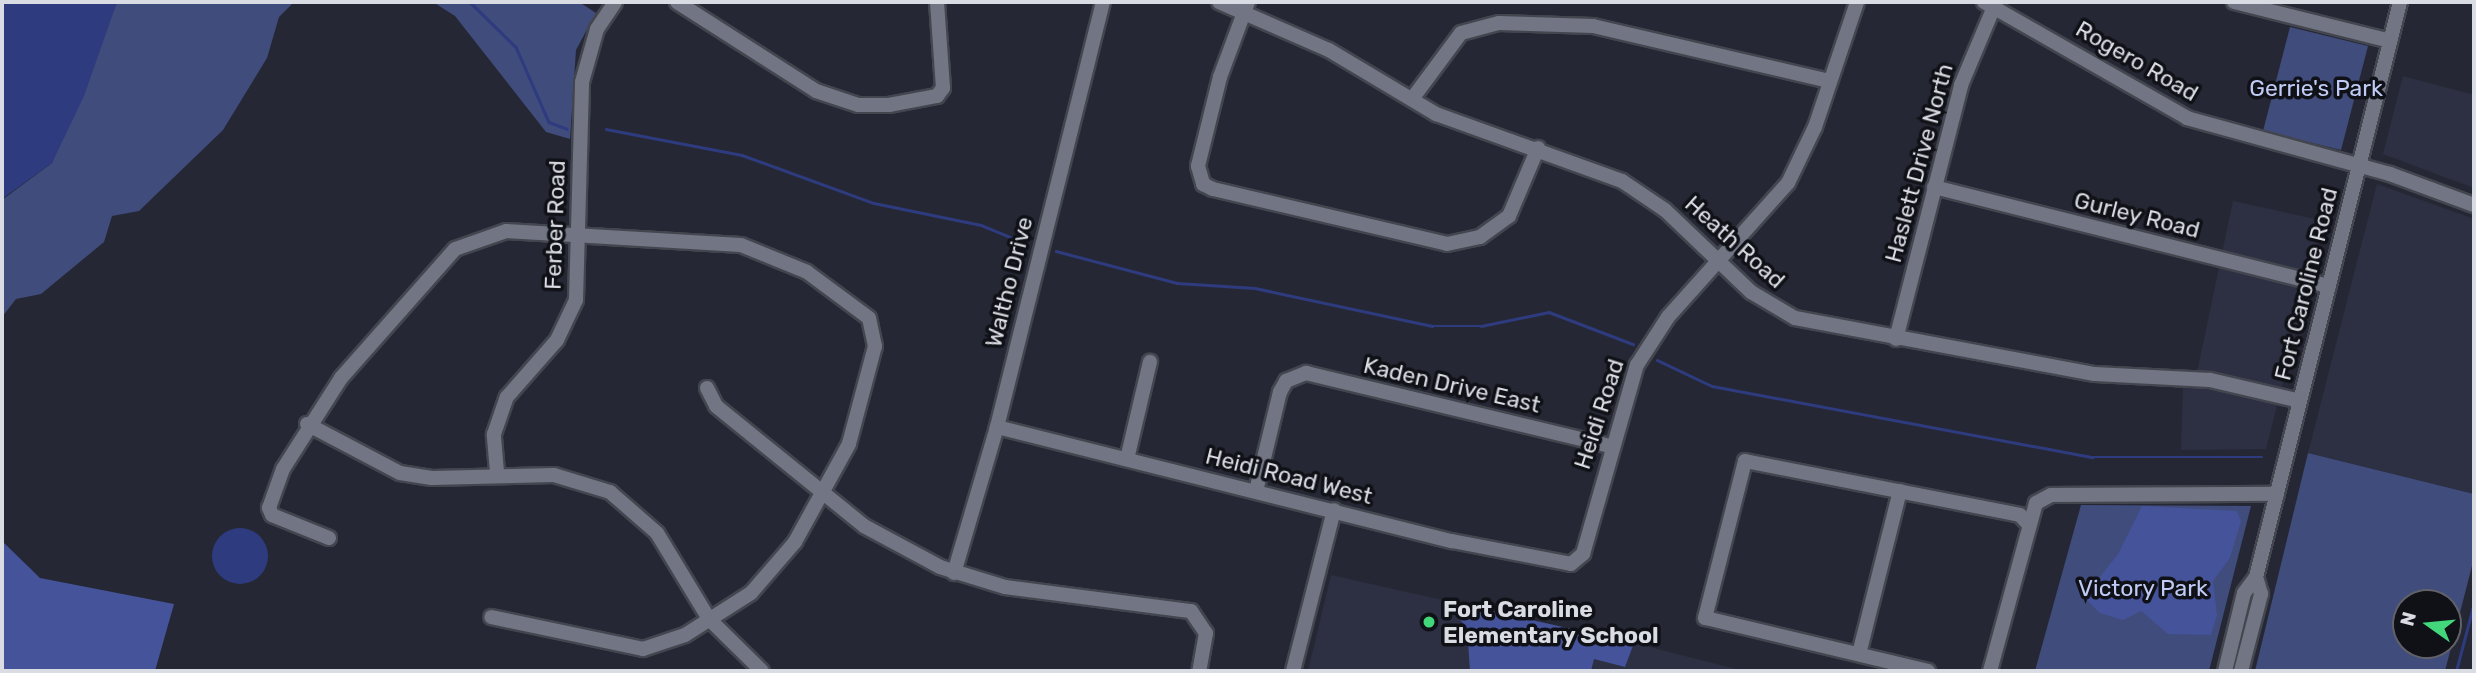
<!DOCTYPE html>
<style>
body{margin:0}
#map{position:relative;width:2476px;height:673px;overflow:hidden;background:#252834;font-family:Rubik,sans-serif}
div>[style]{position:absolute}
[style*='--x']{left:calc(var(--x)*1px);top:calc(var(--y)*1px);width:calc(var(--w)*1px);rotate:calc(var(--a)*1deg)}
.built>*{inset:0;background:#2c3042}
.green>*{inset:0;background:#404c7b}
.forest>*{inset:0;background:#44539a}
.water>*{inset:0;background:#2e3b7f}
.round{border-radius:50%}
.stream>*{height:2.5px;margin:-1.25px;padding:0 1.25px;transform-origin:1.25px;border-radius:1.25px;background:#2e3b7f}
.roads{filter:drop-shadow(2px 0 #43464f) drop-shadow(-2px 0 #43464f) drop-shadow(0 2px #43464f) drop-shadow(0 -2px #43464f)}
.minor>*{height:14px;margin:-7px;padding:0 7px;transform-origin:7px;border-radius:7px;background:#727684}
.dots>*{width:19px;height:19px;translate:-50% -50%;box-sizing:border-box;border:4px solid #101117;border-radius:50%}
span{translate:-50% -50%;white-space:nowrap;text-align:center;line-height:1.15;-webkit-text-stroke:7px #101117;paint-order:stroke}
.street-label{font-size:23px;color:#dadce4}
.park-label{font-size:23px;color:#bfcbf4}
.poi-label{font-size:23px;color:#dadce4;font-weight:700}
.left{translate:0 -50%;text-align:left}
.frame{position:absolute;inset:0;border:4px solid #dadce4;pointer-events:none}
.north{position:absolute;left:2392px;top:589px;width:70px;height:70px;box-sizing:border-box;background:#101117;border:2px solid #616269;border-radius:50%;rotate:285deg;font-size:19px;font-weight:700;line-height:28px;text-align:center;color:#dadce4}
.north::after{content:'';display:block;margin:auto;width:24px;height:32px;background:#43d77b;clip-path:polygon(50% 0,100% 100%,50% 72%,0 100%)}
</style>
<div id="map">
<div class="built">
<div style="clip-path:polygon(2403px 76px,2474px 95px,2474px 188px,2383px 154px)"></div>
<div style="clip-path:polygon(2377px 184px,2474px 219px,2474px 494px,2308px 453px)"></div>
<div style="clip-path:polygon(2233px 201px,2324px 221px,2266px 449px,2181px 450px,2183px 387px,2198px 368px)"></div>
<div style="clip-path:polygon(1331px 575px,1634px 643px,1744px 671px,1308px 671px)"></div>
</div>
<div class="green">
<div style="clip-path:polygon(117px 2px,294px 2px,279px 17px,267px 58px,223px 130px,139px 211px,112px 216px,104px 242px,41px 294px,16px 299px,2px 317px,2px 200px,52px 163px)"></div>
<div style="clip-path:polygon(433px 2px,579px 2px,596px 13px,576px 50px,570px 139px,546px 132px,455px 16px)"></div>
<div style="clip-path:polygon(2290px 27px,2368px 46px,2341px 150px,2263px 131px)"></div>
<div style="clip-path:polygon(evenodd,2308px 453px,2474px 494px,2474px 558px,2445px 671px,2255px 671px,2308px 453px,2406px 603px,2448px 603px,2448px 645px,2406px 645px,2406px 603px)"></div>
<div style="clip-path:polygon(2081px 505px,2251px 506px,2209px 671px,2035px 671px)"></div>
</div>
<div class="forest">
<div style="clip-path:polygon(2142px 506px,2237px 511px,2241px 521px,2230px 558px,2213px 581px,2217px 615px,2211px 635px,2168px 634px,2141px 611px,2123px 620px,2100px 613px,2084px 597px,2118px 554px)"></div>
<div style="clip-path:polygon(2px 541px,40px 578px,174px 604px,155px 671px,2px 671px)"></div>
<div style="clip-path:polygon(1443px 600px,1634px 643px,1625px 667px,1594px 659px,1591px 671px,1470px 671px,1467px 628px)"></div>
</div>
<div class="water">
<div style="clip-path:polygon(2px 2px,117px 2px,84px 96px,52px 163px,2px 199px)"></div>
<div class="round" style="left:212px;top:528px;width:56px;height:56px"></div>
</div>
<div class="stream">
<div style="--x:470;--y:2;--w:64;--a:44.4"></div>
<div style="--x:516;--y:47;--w:82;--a:66.3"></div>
<div style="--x:549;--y:122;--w:19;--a:21"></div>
<div style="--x:606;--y:129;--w:138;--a:10.8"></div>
<div style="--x:742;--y:155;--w:140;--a:20"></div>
<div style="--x:874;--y:203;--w:109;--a:11.6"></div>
<div style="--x:981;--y:225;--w:50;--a:22.4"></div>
<div style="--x:1056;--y:251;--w:125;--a:14.8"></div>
<div style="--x:1177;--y:283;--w:78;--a:3.7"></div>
<div style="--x:1255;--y:288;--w:181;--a:12.1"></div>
<div style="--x:1432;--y:326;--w:49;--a:0"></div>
<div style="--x:1481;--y:326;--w:69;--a:-11.6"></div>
<div style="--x:1549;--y:312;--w:90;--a:20.9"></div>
<div style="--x:1657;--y:360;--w:61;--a:25.3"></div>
<div style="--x:1712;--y:386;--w:387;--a:10.6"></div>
<div style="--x:2092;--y:457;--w:170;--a:0"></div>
<div style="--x:2456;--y:671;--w:70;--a:-75.2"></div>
</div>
<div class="roads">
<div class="minor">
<div style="--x:677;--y:2;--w:165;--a:32.6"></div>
<div style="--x:816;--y:91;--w:44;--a:18.4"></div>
<div style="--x:858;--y:105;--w:31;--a:0"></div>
<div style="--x:889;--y:105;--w:49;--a:-10.6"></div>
<div style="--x:937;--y:96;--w:10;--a:-53"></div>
<div style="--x:943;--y:88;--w:86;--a:-94"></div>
<div style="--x:1219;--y:2;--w:120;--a:23.6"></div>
<div style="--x:1329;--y:50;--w:125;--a:30.9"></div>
<div style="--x:1436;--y:114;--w:198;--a:19.8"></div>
<div style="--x:1622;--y:181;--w:52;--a:34"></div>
<div style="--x:1665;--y:210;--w:119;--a:43.6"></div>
<div style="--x:1751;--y:292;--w:51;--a:30.6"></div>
<div style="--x:1795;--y:318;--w:305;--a:10.6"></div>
<div style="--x:2095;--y:374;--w:115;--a:3"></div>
<div style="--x:2210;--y:380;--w:92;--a:13.1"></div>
<div style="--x:1248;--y:2;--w:80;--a:110.5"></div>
<div style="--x:1220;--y:77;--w:92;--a:103.9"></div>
<div style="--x:1198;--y:166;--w:19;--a:74"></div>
<div style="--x:1203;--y:184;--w:11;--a:27"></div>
<div style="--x:1213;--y:189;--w:240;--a:13.2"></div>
<div style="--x:1447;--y:244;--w:34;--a:-12"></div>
<div style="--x:1480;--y:237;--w:36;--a:-36"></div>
<div style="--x:1509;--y:216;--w:74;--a:-66.9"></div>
<div style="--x:1984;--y:2;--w:234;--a:29.7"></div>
<div style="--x:2187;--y:118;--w:211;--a:15.4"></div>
<div style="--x:2390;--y:174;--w:90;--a:20.3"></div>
<div style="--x:2234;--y:2;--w:161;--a:14"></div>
<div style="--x:1412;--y:99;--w:82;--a:-53.4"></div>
<div style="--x:1461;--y:33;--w:39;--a:-15"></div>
<div style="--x:1499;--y:23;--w:94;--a:1.8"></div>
<div style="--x:1593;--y:26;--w:242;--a:13.1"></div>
<div style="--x:1934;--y:187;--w:407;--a:14.1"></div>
<div style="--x:1896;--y:339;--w:262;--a:-75.6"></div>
<div style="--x:1961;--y:85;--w:90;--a:-67.1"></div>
<div style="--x:707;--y:388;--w:20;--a:63"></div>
<div style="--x:716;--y:406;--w:191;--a:39"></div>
<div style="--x:864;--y:526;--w:86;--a:28.3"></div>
<div style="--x:940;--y:567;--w:68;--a:17.1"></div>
<div style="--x:1005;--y:587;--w:188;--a:7.4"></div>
<div style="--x:1191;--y:611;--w:27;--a:56"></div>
<div style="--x:1206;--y:633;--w:39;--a:100"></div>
<div style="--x:307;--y:424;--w:105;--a:27.8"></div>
<div style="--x:400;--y:473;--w:32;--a:9"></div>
<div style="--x:432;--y:478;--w:122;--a:-1.4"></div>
<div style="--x:554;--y:475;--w:59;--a:16.9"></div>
<div style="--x:610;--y:492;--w:62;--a:41.1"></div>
<div style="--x:657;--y:533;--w:100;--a:58.8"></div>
<div style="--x:709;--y:619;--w:74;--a:44.5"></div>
<div style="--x:997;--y:427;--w:469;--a:14.1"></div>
<div style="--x:1452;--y:541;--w:121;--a:10.9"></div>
<div style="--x:1571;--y:564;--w:16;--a:-40"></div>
<div style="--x:1583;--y:554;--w:197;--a:-74.1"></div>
<div style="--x:1637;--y:365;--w:57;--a:-57.1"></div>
<div style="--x:1668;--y:317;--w:180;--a:-48.2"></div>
<div style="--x:1788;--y:183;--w:62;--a:-64.3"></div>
<div style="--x:1815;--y:127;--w:132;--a:-71.4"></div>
<div style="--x:1127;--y:459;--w:100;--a:-76.7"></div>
<div style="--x:497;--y:472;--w:38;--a:-95"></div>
<div style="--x:494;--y:434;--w:39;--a:-71"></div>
<div style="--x:507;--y:397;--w:76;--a:-48.7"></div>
<div style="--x:557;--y:340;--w:44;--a:-64.6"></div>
<div style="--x:576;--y:300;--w:218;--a:-88.4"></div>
<div style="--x:582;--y:82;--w:55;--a:-74.2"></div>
<div style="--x:597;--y:29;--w:32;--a:-56"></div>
<div style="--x:1256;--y:491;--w:102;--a:-76.4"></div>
<div style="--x:1280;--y:392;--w:13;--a:-61"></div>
<div style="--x:1286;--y:381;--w:22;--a:-22"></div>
<div style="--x:1306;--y:373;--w:312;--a:13.5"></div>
<div style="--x:329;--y:538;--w:61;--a:-158"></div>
<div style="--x:272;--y:515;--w:8;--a:-113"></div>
<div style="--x:269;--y:508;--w:41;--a:-70.3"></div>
<div style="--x:283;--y:469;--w:108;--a:-57.5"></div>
<div style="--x:341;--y:378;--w:172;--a:-48.5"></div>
<div style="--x:455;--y:249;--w:54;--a:-19.4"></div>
<div style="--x:506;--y:231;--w:235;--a:3.4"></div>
<div style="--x:741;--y:245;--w:71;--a:22.2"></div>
<div style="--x:807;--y:272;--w:77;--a:36.6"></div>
<div style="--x:869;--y:318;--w:29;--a:78"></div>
<div style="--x:875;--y:346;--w:101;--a:104.9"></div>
<div style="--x:849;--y:444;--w:112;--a:118.9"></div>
<div style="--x:795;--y:542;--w:67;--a:130.8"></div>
<div style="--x:751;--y:593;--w:78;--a:147.5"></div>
<div style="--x:685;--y:635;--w:44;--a:161.6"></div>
<div style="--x:643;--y:649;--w:155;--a:-168.1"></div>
<div style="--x:954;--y:573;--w:152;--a:-73.6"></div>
<div style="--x:997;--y:427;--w:438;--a:-76"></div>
<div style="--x:1859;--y:654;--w:168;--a:-75.9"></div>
<div style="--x:1293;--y:671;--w:166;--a:-75.7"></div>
<div style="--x:1928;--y:671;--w:229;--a:-166.6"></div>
<div style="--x:1705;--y:618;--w:162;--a:-75.7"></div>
<div style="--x:1745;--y:461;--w:280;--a:11.1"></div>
<div style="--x:2020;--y:515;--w:12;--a:48"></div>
<div style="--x:1990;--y:671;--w:174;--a:-74.7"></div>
<div style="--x:2036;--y:503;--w:17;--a:-28"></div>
<div style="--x:2051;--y:495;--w:226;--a:-0.3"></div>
<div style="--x:2225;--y:671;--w:80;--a:-76.3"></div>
<div style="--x:2244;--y:593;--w:20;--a:-53"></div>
<div style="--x:2256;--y:577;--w:593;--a:-75.94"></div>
<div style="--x:2241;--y:671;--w:80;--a:-75.4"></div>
<div style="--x:2261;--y:594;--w:18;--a:-106"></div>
</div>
</div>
<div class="dots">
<div style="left:1429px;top:622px;background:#43d77b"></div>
</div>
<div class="street-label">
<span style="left:2137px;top:61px;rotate:30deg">Rogero Road</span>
<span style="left:1919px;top:163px;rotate:-75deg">Haslett Drive North</span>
<span style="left:2137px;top:215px;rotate:14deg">Gurley Road</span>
<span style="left:555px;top:225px;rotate:-88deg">Ferber Road</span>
<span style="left:1735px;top:242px;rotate:42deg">Heath Road</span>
<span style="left:1009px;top:282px;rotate:-76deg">Waltho Drive</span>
<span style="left:2306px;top:284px;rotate:-76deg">Fort Caroline Road</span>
<span style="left:1452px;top:385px;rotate:13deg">Kaden Drive East</span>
<span style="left:1599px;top:414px;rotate:-72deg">Heidi Road</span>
<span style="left:1289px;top:476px;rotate:14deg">Heidi Road West</span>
</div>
<div class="park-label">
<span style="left:2316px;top:88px">Gerrie's Park</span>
<span style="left:2143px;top:588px">Victory Park</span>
</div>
<div class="poi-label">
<span class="left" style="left:1443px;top:622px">Fort Caroline<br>Elementary School</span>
</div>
<div class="frame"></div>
<div class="north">N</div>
</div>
